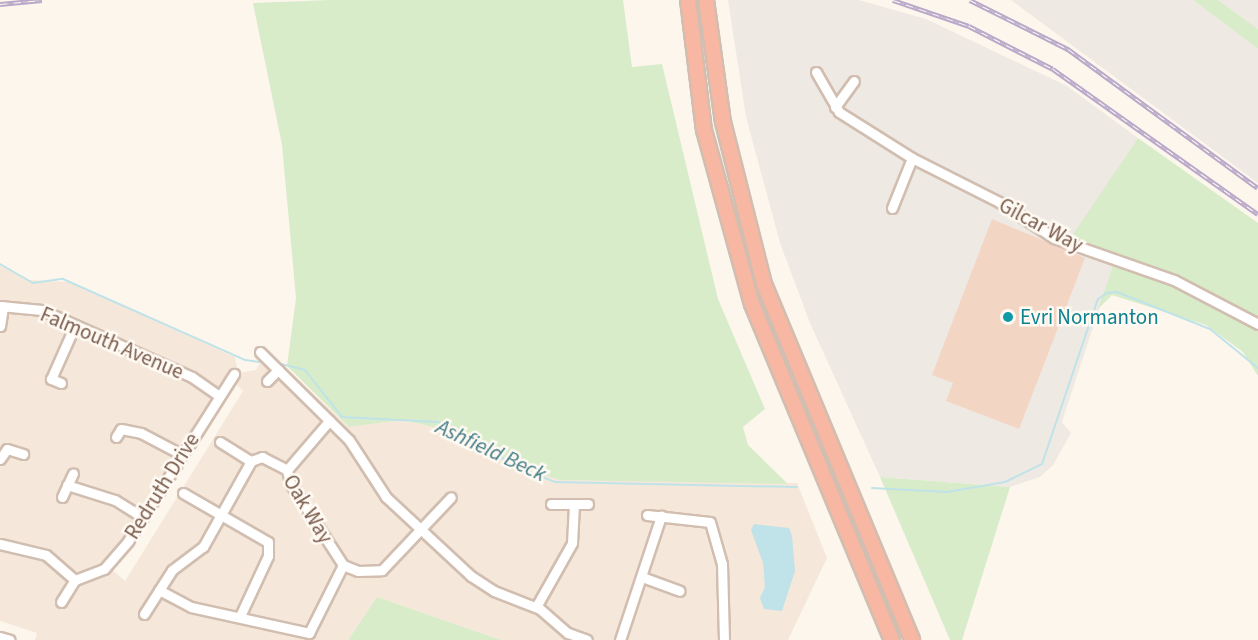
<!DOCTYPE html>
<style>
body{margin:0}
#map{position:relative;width:1258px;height:640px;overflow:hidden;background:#fdf6ec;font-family:"Source Sans 3",sans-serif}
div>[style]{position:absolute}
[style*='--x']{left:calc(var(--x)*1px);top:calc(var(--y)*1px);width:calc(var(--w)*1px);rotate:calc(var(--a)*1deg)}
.residential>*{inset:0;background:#f5e8da}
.industrial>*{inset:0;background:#efe9e4}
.green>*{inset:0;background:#d8ecc9}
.water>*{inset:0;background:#bfe3e8}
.stream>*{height:2px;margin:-1px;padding:0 1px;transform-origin:1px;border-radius:1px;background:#bfe3e8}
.building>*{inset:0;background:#f3d5c3}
.roads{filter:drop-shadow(2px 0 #d1beb0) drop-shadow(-2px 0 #d1beb0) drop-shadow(0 2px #d1beb0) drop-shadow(0 -2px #d1beb0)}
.minor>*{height:9px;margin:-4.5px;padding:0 4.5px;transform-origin:4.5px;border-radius:4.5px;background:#fff}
.highway>*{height:14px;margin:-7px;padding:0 7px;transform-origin:7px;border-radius:7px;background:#f7b7a3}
.rail>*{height:4.5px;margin-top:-2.25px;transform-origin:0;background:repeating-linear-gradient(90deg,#fffaf3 0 7px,#b9a8c9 0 14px);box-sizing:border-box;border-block:2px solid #b9a8c9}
.dots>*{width:16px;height:16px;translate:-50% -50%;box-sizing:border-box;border:3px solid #fffaf3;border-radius:50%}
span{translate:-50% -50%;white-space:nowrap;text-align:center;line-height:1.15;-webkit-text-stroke:5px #fffaf3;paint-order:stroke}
.street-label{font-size:21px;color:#7a5c4d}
.culture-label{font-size:21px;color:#0d838f}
.left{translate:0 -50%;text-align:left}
.water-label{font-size:22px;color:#437c86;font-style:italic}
</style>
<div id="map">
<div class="residential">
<div style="clip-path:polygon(evenodd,0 266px,29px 280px,70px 282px,235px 357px,238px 373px,256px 370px,261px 361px,254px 353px,262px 346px,349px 427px,402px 420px,455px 432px,507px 462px,559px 480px,797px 483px,827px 558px,788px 640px,501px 640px,377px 597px,348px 640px,35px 640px,37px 633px,0 621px,0 266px,236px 384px,243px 391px,125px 581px,110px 568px,236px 384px)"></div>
</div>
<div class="industrial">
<div style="clip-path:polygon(728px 0,859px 0,926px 19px,1067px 86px,1138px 138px,1068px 243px,1115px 260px,1062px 422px,1071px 433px,1053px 465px,1040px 477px,1010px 487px,880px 477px,810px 323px,780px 243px,746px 117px)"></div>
<div style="clip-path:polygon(1011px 0,1193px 0,1258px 49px,1258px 183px)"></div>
<div style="clip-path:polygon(1218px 0,1258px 0,1258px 29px)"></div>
</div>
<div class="green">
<div style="clip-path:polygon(330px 0,623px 0,632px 67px,662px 64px,718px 299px,765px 409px,743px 427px,748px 445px,788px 484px,559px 480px,507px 462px,455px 432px,402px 420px,349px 427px,287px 366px,296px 298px,282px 145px,253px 3px)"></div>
<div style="clip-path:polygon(1193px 0,1218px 0,1258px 29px,1258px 49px)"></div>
<div style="clip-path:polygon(1138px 138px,1258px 223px,1258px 376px,1243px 352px,1206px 325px,1112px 295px,1098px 309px,1115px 260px,1067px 243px)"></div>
<div style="clip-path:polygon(880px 477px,1010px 487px,962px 640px,950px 640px)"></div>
<div style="clip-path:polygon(377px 597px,501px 640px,348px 640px)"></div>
</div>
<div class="water">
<div style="clip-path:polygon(754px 524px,789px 528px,792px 536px,795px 571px,782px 611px,764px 609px,760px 598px,765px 587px,763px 563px,751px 530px)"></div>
</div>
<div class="stream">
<div style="--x:0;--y:264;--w:38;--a:30"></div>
<div style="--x:33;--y:283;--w:30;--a:-8"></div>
<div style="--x:63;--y:279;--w:199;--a:24"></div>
<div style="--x:245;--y:360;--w:14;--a:8"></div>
<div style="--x:281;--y:364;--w:25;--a:14"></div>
<div style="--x:305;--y:370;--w:60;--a:51.8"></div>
<div style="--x:342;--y:417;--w:96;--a:3"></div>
<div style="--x:438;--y:422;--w:98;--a:29.2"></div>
<div style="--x:524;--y:470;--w:33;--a:21"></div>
<div style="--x:555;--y:482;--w:242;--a:1.2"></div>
<div style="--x:872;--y:488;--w:75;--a:3.1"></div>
<div style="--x:947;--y:492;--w:59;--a:-9.8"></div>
<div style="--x:1005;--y:482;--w:41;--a:-25.9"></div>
<div style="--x:1042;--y:464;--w:174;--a:-71.3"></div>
<div style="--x:1098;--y:299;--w:11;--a:-34"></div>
<div style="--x:1107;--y:293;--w:10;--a:-6"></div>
<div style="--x:1117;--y:292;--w:100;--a:21.7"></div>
<div style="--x:1210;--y:329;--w:62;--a:39.1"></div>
</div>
<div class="building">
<div style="clip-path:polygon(992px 219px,1085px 258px,1019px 429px,946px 401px,953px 383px,932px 375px)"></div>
</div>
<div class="roads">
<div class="minor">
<div style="--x:816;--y:72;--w:46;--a:60.1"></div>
<div style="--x:839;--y:112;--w:86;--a:32.2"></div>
<div style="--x:912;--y:158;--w:97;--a:26.8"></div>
<div style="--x:999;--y:202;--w:66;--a:33.2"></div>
<div style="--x:1054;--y:238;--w:127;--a:19.3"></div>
<div style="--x:1174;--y:280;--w:95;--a:27.6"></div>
<div style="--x:835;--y:107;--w:32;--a:-54"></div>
<div style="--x:892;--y:208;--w:54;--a:-68.2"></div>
<div style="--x:0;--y:306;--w:42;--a:5.4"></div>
<div style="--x:42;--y:310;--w:164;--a:24.1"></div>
<div style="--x:192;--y:377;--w:33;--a:35"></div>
<div style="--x:0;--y:326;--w:20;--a:-81"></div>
<div style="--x:260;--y:352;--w:125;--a:44.7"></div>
<div style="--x:349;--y:440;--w:68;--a:57"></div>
<div style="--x:386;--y:497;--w:116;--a:42.9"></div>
<div style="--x:471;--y:576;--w:27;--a:33"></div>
<div style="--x:494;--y:591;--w:49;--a:21.4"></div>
<div style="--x:540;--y:609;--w:37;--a:41"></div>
<div style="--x:568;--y:633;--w:20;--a:20"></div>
<div style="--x:267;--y:381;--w:16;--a:-45"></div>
<div style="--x:61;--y:383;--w:11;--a:-158"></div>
<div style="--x:51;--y:379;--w:59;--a:-66"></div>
<div style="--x:116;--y:437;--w:9;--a:-58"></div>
<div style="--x:121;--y:429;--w:20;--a:11"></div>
<div style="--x:141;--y:433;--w:45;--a:27.7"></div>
<div style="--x:220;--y:442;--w:36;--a:32"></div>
<div style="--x:0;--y:459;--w:12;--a:-55"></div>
<div style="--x:7;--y:449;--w:17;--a:17"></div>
<div style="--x:287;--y:470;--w:13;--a:77"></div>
<div style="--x:290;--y:483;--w:98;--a:57.1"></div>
<div style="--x:343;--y:565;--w:16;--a:22"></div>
<div style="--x:358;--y:571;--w:24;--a:-2"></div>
<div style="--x:382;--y:570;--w:100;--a:-46.6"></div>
<div style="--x:287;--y:470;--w:65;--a:-49.4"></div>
<div style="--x:67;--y:485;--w:50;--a:17.4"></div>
<div style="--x:115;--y:500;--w:31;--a:32"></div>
<div style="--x:183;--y:493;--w:98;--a:30"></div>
<div style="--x:268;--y:542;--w:14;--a:90"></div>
<div style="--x:268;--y:556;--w:66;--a:115"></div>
<div style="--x:62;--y:497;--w:26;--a:-65"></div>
<div style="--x:551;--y:504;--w:37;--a:0"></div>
<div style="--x:647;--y:515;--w:63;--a:6.3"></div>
<div style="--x:710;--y:522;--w:44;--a:74.1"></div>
<div style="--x:722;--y:564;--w:76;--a:88.5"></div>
<div style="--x:0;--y:544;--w:47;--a:13.4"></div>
<div style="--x:46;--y:555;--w:38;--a:41"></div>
<div style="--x:75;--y:580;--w:31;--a:-21"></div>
<div style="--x:104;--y:569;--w:37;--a:-49"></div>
<div style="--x:128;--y:541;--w:198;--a:-57.6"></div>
<div style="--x:642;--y:577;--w:40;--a:20.2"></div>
<div style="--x:159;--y:590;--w:36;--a:28"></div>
<div style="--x:191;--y:607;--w:121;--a:12.4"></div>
<div style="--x:309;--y:633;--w:76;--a:-63.4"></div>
<div style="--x:61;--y:602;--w:26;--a:-58"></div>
<div style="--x:536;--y:607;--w:73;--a:-60.6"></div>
<div style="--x:572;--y:543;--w:39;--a:-87"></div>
<div style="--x:144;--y:614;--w:52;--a:-57.5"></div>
<div style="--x:172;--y:570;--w:39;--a:-37"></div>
<div style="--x:203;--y:547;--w:98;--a:-60.8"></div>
<div style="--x:251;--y:461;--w:12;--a:-20"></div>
<div style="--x:262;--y:457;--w:28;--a:27"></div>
<div style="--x:0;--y:637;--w:10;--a:17"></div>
<div style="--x:620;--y:640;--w:131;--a:-71.7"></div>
</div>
<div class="highway">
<div style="--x:688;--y:0;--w:131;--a:83"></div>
<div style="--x:704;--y:130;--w:180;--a:74.6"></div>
<div style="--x:752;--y:304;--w:364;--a:67.4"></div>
<div style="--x:706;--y:0;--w:123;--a:82.1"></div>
<div style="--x:723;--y:122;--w:167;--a:75.8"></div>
<div style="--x:764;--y:284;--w:386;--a:67.4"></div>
</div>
</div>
<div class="rail">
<div style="--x:893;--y:0;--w:80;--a:18.9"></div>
<div style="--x:969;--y:26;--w:94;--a:27.1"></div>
<div style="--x:1053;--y:69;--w:251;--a:35.3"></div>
<div style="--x:970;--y:0;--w:110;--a:26.6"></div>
<div style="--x:1068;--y:49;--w:235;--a:36.2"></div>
<div style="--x:0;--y:4;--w:42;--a:-5.4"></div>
</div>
<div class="dots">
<div style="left:1008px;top:317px;background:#0f9aa8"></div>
</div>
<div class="street-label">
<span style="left:1041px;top:225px;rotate:28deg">Gilcar Way</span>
<span style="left:112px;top:343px;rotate:23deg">Falmouth Avenue</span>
<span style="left:162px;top:486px;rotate:-58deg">Redruth Drive</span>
<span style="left:308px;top:509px;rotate:59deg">Oak Way</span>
</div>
<div class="culture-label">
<span class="left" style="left:1020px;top:317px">Evri Normanton</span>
</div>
<div class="water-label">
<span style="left:491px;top:451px;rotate:25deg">Ashfield Beck</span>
</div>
</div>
